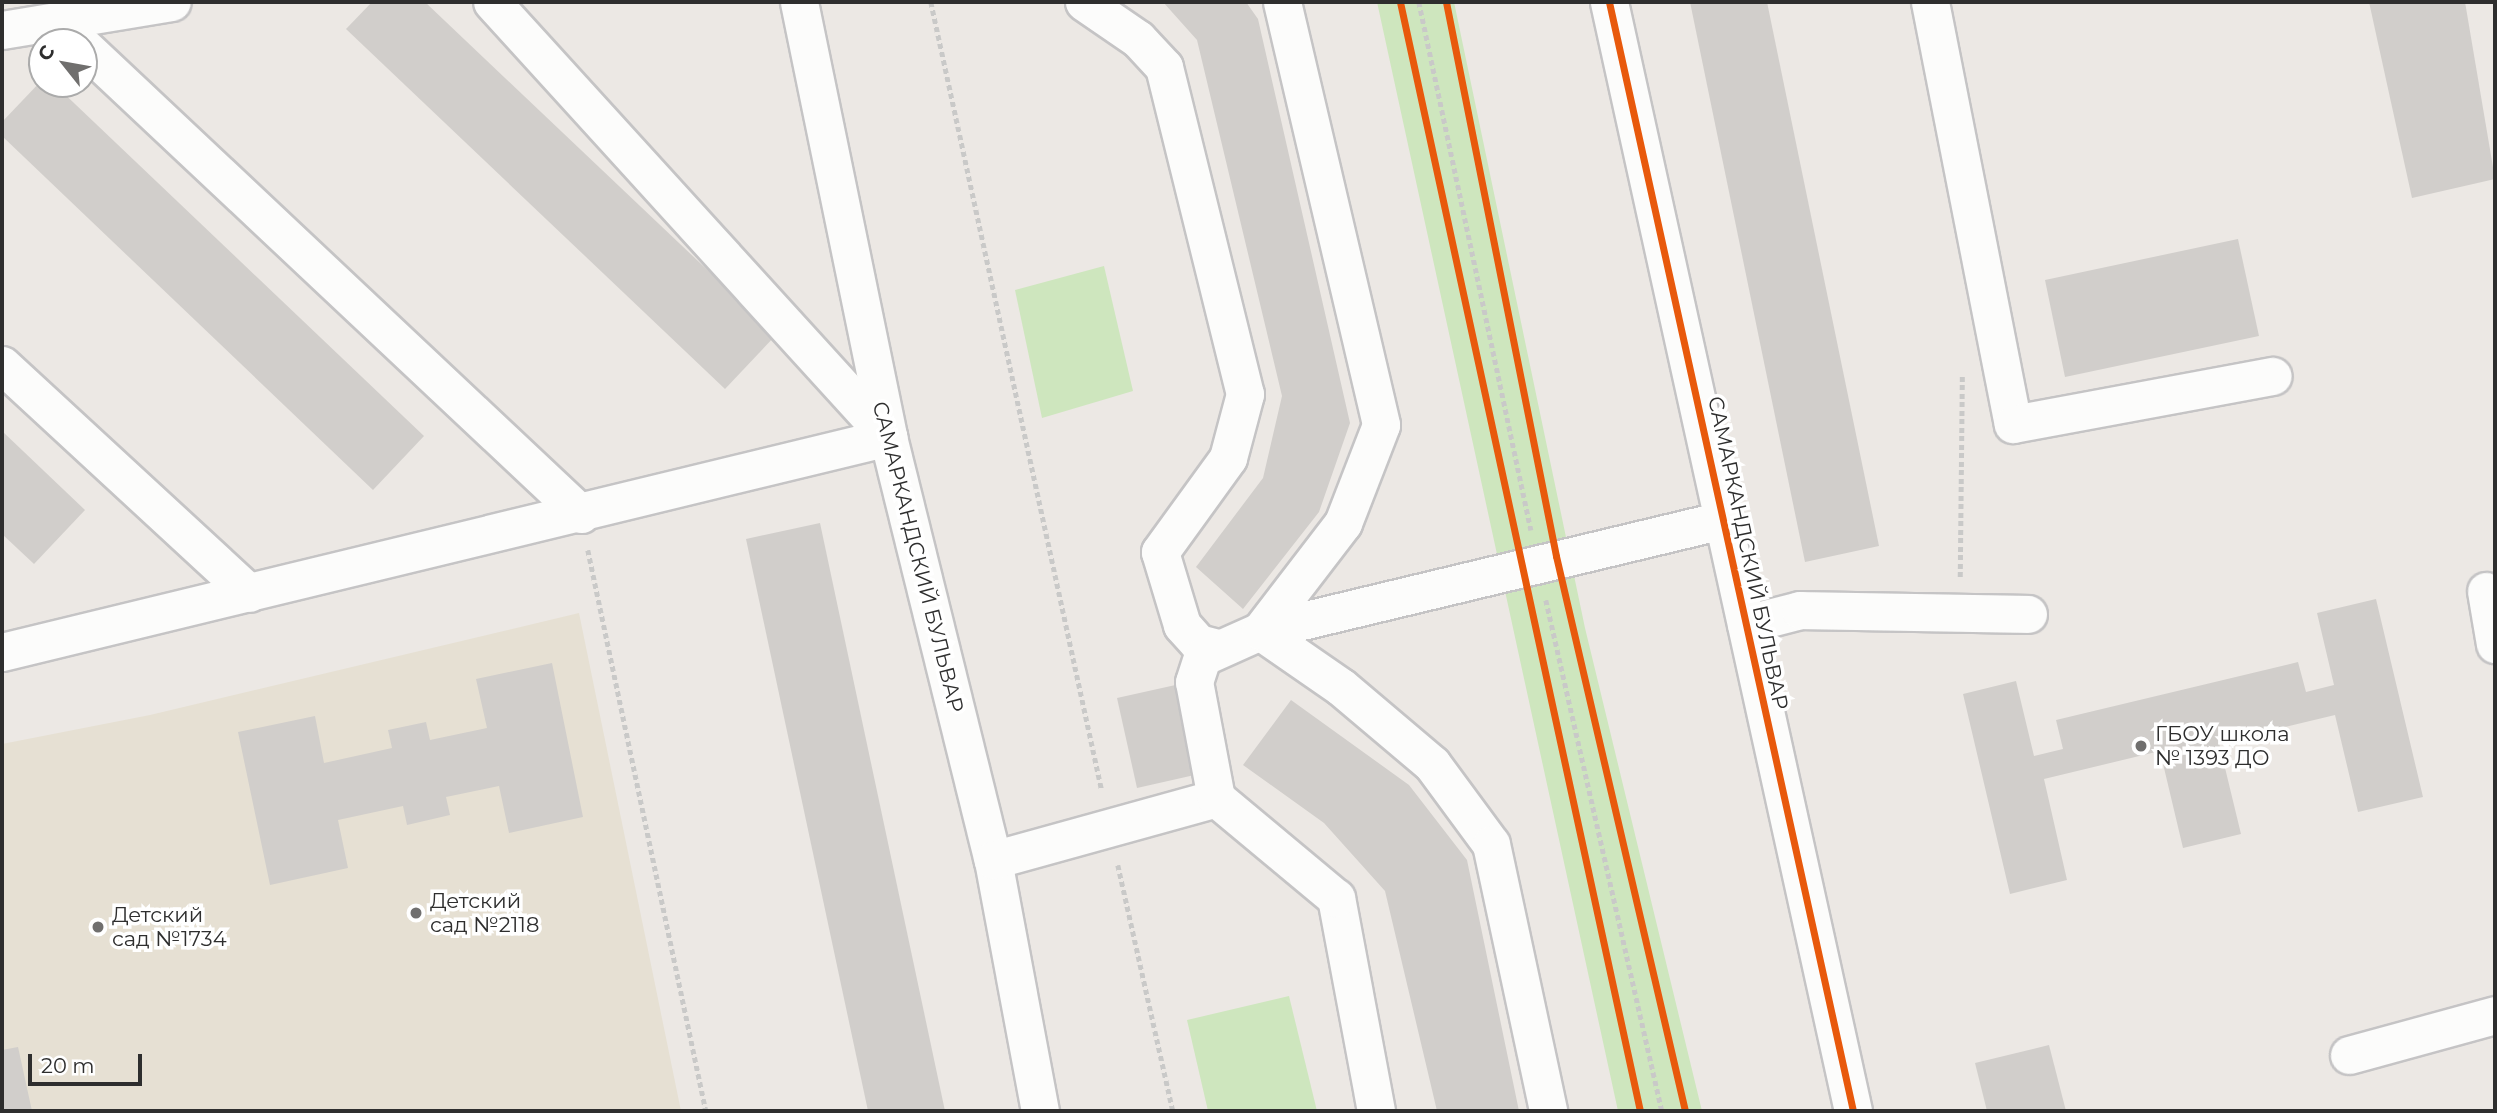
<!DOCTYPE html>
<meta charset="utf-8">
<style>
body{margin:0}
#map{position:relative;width:2497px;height:1113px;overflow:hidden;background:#ece8e4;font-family:Montserrat,sans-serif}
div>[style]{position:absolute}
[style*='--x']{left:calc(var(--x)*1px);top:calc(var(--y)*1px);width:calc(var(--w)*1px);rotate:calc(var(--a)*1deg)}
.education>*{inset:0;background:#e6e0d3}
.green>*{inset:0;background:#cee6be}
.building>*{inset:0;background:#d1cecb}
.path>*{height:4.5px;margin-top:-2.25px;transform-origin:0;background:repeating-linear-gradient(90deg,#c9c9c8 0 5px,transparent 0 8.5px)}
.roads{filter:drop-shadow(2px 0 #c5c4c5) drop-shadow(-2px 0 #c5c4c5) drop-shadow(0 2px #c5c4c5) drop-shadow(0 -2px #c5c4c5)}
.minor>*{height:37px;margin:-18.5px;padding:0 18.5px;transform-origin:18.5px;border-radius:18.5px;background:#fcfcfb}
.cycleway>*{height:7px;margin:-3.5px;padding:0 3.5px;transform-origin:3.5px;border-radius:3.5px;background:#e8590c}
.dots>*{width:19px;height:19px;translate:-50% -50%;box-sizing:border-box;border:4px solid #fff;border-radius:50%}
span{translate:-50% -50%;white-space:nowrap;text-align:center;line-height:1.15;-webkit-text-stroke:7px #fff;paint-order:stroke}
.street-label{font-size:21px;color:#2e2e2e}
.poi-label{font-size:21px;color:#2e2e2e}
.left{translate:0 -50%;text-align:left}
.frame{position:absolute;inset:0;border:4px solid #2e2e2e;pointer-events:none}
.north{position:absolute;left:28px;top:28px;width:70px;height:70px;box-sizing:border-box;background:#fff;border:2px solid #ababab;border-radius:50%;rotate:301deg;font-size:19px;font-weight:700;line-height:28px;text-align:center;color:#2e2e2e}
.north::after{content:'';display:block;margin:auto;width:24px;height:32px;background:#706f6e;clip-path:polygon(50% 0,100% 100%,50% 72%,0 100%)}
.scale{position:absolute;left:28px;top:1054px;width:114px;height:32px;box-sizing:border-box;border:4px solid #2e2e2e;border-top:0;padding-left:9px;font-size:21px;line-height:24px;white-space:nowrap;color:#2e2e2e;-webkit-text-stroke:5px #fff;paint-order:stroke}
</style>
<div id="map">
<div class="education">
<div style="clip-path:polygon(579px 613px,681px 1111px,2px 1111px,2px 744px,150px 715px)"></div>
</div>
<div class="green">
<div style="clip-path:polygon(1377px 2px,1454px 2px,1585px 628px,1702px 1111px,1618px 1111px)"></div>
<div style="clip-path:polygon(1104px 266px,1133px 391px,1042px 418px,1015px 290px)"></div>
<div style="clip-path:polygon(1289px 996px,1317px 1111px,1208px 1111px,1187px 1020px)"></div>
</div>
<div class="building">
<div style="clip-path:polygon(372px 2px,425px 2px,776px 335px,725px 389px,346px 29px)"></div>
<div style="clip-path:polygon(1163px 2px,1246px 2px,1258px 19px,1350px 423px,1319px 512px,1243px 609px,1196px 567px,1263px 478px,1282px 396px,1197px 40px)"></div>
<div style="clip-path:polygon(1690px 2px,1767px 2px,1879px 546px,1805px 562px)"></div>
<div style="clip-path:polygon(2369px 2px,2465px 2px,2495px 179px,2412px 198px)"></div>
<div style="clip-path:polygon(42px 80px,54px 84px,424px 436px,373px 490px,2px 136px,2px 122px)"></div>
<div style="clip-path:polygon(2238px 239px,2259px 336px,2065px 377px,2045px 280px)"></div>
<div style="clip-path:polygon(2px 431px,85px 510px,34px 564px,2px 534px)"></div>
<div style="clip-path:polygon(820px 523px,945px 1111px,868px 1111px,746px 539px)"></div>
<div style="clip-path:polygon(2376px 599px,2423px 797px,2358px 812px,2335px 715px,2219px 743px,2241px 834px,2183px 848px,2160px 751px,2044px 779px,2067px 880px,2010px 894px,1963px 694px,2016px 681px,2034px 756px,2063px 749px,2056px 720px,2298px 662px,2306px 692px,2334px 685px,2317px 613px)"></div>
<div style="clip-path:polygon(552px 663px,583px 817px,509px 833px,499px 786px,446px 797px,450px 815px,407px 825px,403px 806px,338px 820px,348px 868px,270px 885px,238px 732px,315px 716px,324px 763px,392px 748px,388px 730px,426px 722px,430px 740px,487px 728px,476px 679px)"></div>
<div style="clip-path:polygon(1180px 684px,1199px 774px,1137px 788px,1117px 698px)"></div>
<div style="clip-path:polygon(1291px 700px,1409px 785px,1467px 860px,1519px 1111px,1437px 1111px,1385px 891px,1324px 823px,1243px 765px)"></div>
<div style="clip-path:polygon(2049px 1045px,2066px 1111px,1987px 1111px,1975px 1063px)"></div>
<div style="clip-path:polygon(18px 1047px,32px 1111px,2px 1111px,2px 1050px)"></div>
</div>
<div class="path">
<div style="--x:931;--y:2;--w:807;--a:77.77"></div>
<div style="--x:1419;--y:2;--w:540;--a:78.02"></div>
<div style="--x:588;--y:550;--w:573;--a:78.12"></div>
<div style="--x:1960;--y:577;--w:201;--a:-89.4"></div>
<div style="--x:1546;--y:600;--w:524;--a:77.21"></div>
<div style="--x:1118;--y:865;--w:252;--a:77.4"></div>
</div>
<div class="roads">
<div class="minor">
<div style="--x:799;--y:2;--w:444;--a:78.4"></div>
<div style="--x:888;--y:437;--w:436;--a:76.1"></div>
<div style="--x:993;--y:860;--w:255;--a:79.4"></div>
<div style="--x:1084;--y:2;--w:65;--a:34.4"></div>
<div style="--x:1138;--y:39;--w:38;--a:47"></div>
<div style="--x:1164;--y:67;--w:337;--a:76.1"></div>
<div style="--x:1245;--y:394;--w:66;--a:104.9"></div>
<div style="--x:1228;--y:458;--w:116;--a:125.9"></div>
<div style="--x:1160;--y:552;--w:76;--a:73.2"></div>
<div style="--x:1182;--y:625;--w:24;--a:48"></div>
<div style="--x:1198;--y:643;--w:21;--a:14"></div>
<div style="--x:1282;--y:2;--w:434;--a:76.8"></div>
<div style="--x:1381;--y:425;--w:105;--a:111.2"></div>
<div style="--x:1343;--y:523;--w:136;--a:127.5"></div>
<div style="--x:1260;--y:631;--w:98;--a:34.7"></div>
<div style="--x:1341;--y:687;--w:119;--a:40.2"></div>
<div style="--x:1432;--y:764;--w:99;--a:53.6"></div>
<div style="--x:1491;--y:844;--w:273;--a:77.9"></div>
<div style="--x:1609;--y:2;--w:1136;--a:77.59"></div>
<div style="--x:1930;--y:2;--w:430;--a:78.9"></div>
<div style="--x:2013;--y:424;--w:264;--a:-10.5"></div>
<div style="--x:2;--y:30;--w:172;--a:-9.4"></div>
<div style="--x:84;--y:47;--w:682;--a:43.22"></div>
<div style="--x:2;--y:365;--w:336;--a:42.7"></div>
<div style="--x:2486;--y:591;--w:54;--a:80.4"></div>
<div style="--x:1746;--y:624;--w:56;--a:-14.5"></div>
<div style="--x:1800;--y:610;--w:228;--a:1"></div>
<div style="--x:2;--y:652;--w:912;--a:-13.64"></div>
<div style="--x:888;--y:437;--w:588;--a:-132.31"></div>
<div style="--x:993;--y:860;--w:231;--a:-15.5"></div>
<div style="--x:2349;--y:1055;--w:151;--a:-15.3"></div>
<div style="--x:1376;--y:1111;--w:217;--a:-100.6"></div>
<div style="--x:1336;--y:898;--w:156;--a:-140.2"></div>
<div style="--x:1216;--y:798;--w:118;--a:-100.7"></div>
<div style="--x:1194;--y:682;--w:26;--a:-72"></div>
<div style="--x:1202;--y:657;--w:64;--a:-24.1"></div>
<div style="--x:1260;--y:631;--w:476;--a:-13.5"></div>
</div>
</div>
<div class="cycleway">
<div style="--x:1400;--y:2;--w:1135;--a:77.79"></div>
<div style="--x:1446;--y:2;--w:565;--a:78.77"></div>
<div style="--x:1556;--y:556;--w:570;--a:76.91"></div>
<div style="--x:1609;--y:2;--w:1136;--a:77.59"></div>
</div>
<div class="dots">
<div style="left:2141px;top:746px;background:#706f6e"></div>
<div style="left:416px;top:913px;background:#706f6e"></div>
<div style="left:98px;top:927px;background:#706f6e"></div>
</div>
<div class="street-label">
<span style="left:1748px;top:553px;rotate:78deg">САМАРКАНДСКИЙ БУЛЬВАР</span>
<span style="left:918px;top:557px;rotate:76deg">САМАРКАНДСКИЙ БУЛЬВАР</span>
</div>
<div class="poi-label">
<span class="left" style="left:2155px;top:746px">ГБОУ школа<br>№ 1393 ДО</span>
<span class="left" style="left:430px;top:913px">Детский<br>сад №2118</span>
<span class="left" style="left:112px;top:927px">Детский<br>сад №1734</span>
</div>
<div class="frame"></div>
<div class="north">С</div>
<div class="scale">20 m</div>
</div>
